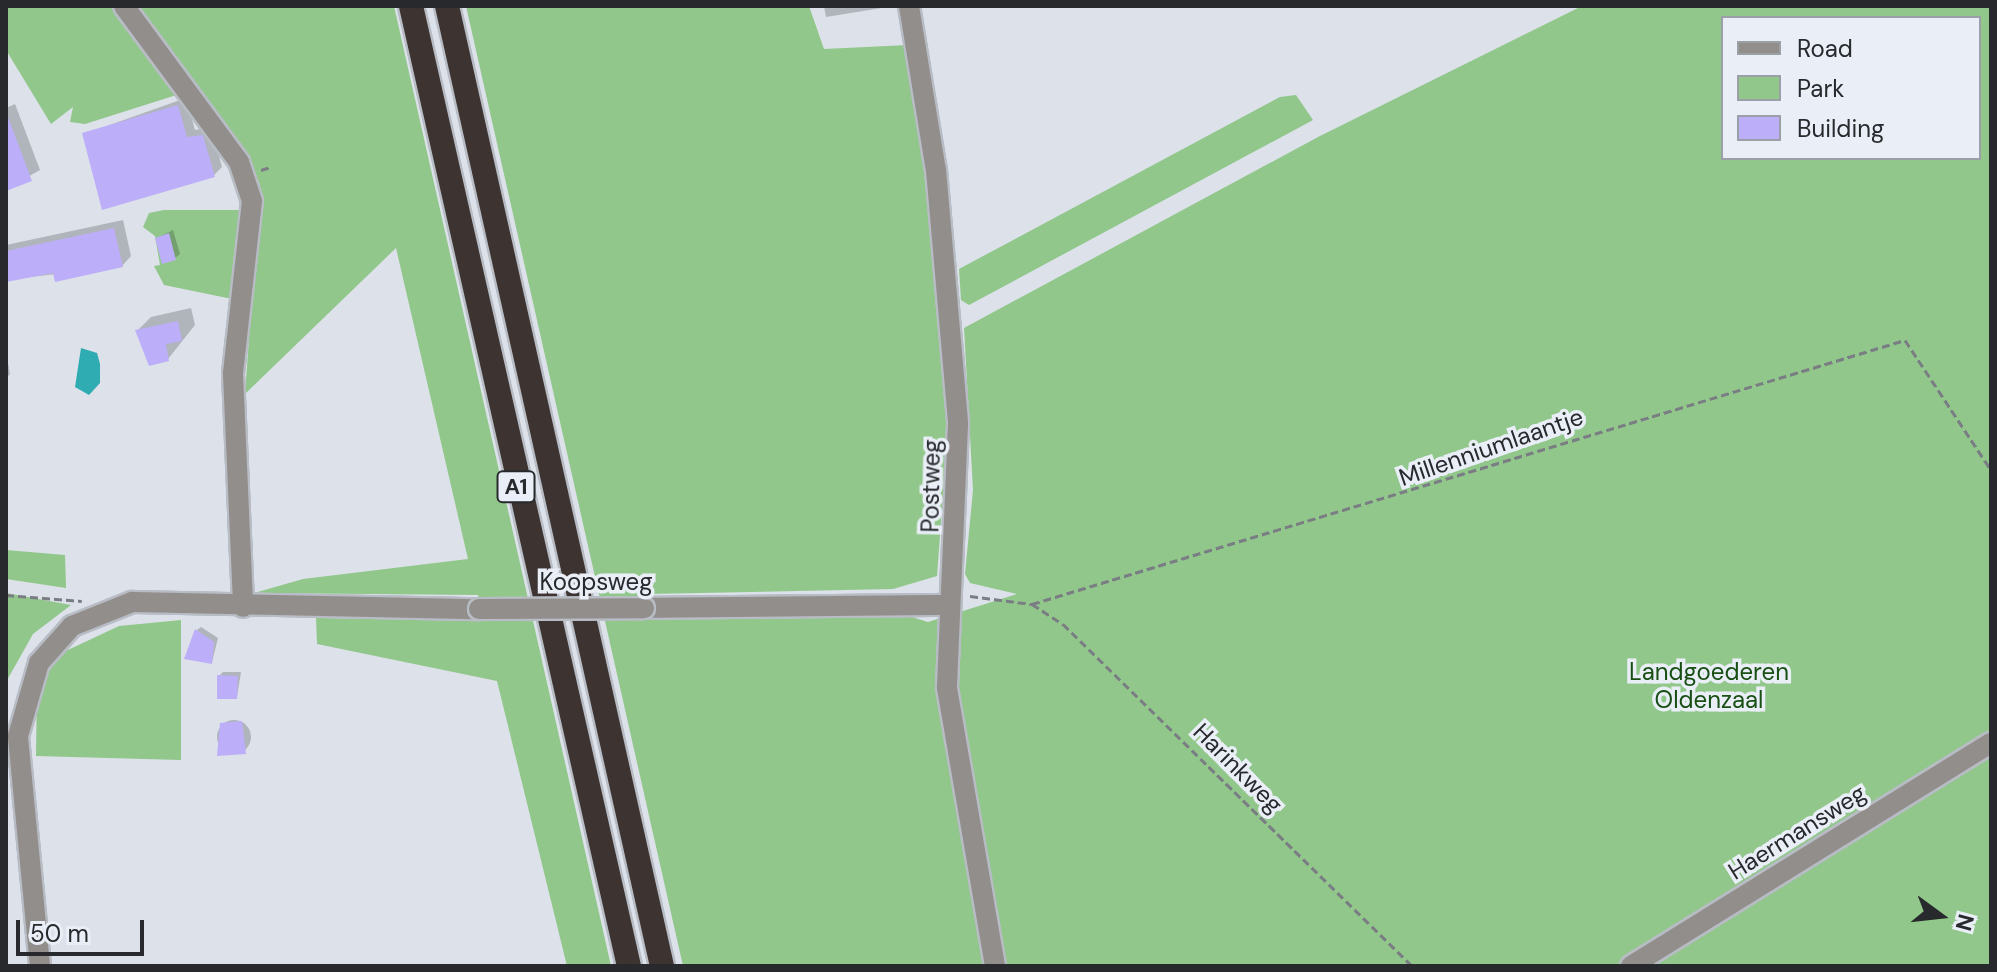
<!DOCTYPE html>
<style>
body{margin:0}
#map{position:relative;width:1997px;height:972px;overflow:hidden;background:#dce1ea;font-family:"DM Sans",sans-serif}
div>[style]{position:absolute}
[style*='--x']{left:calc(var(--x)*1px);top:calc(var(--y)*1px);width:calc(var(--w)*1px);rotate:calc(var(--a)*1deg)}
.green>*{inset:0;background:#91c78a}
.water>*{inset:0;background:#2eacb1}
.shadow>*{inset:0;background:#0003}
.round{border-radius:50%}
.building>*{inset:0;background:#bcaef8}
.path>*{height:3px;margin-top:-1.5px;transform-origin:0;background:repeating-linear-gradient(90deg,#7a7d83 0 8px,transparent 0 12px)}
.roads{filter:drop-shadow(2px 0 #b8bcc4) drop-shadow(-2px 0 #b8bcc4) drop-shadow(0 2px #b8bcc4) drop-shadow(0 -2px #b8bcc4)}
.minor>*{height:20px;margin:-10px;padding:0 10px;transform-origin:10px;border-radius:10px;background:#928e8c}
.highway>*{height:24px;margin:-12px;padding:0 12px;transform-origin:12px;border-radius:12px;background:#3d3431}
.bridges{filter:drop-shadow(2px 0 #b8bcc4) drop-shadow(-2px 0 #b8bcc4) drop-shadow(0 2px #b8bcc4) drop-shadow(0 -2px #b8bcc4)}
.minor-bridge>*{height:20px;margin:-10px;padding:0 10px;transform-origin:10px;border-radius:10px;background:#928e8c}
span{translate:-50% -50%;white-space:nowrap;text-align:center;line-height:1.15;-webkit-text-stroke:7px #e9eef7;paint-order:stroke}
.shield-label span{padding:2px 6px;background:#e9eef7;border:2px solid;border-radius:6px;-webkit-text-stroke-width:0}
.shield-label{font-size:22px;color:#27292c;font-weight:700}
.street-label{font-size:24px;color:#27292c}
.park-label{font-size:24px;color:#184f12}
.frame{position:absolute;inset:0;border:8px solid #27292c;pointer-events:none}
.legend{position:absolute;left:1721px;top:16px;width:260px;height:144px;box-sizing:border-box;background:#e9eef7;border:2px solid #9b9fa6;margin:0;padding:10px 14px;list-style:none;font-size:24px;color:#27292c}
.legend li{display:flex;align-items:center;gap:16px;height:40px}
.legend b{width:40px;border:2px solid #9b9fa6}
.north{position:absolute;left:1901px;top:876px;width:80px;height:80px;-webkit-text-stroke:6px #e9eef7;paint-order:stroke;rotate:105deg;font-size:22px;font-weight:700;line-height:32px;text-align:center;color:#27292c}
.north::after{content:'';display:block;margin:auto;width:28px;height:36px;background:#27292c;clip-path:polygon(50% 0,100% 100%,50% 72%,0 100%)}
.scale{position:absolute;left:16px;top:920px;width:128px;height:36px;box-sizing:border-box;border:4px solid #27292c;border-top:0;padding-left:10px;font-size:24px;line-height:28px;white-space:nowrap;color:#27292c;-webkit-text-stroke:6px #e9eef7;paint-order:stroke}
</style>
<div id="map">
<div class="green">
<div style="clip-path:polygon(6px 6px,120px 6px,186px 92px,85px 124px,70px 122px,73px 107px,51px 124px,6px 50px)"></div>
<div style="clip-path:polygon(136px 6px,394px 6px,611px 966px,567px 966px,497px 681px,317px 644px,316px 618px,483px 620px,478px 595px,254px 593px,303px 579px,468px 559px,396px 248px,245px 394px,260px 185px,247px 155px)"></div>
<div style="clip-path:polygon(evenodd,466px 6px,809px 6px,824px 49px,908px 45px,942px 314px,947px 441px,937px 576px,893px 589px,648px 594px,653px 617px,896px 612px,928px 622px,1017px 594px,970px 583px,965px 574px,973px 490px,964px 328px,1318px 137px,1582px 6px,1991px 6px,1991px 966px,683px 966px,466px 6px,1723px 18px,1979px 18px,1979px 158px,1723px 158px,1723px 18px)"></div>
<div style="clip-path:polygon(1296px 95px,1313px 120px,969px 305px,961px 300px,959px 269px,1280px 97px)"></div>
<div style="clip-path:polygon(164px 210px,249px 210px,237px 300px,164px 285px,154px 266px,160px 265px,155px 236px,143px 227px,149px 213px)"></div>
<div style="clip-path:polygon(6px 550px,65px 555px,66px 588px,6px 579px)"></div>
<div style="clip-path:polygon(6px 593px,71px 605px,33px 634px,6px 682px)"></div>
<div style="clip-path:polygon(181px 620px,181px 760px,36px 756px,37px 685px,53px 657px,119px 626px)"></div>
</div>
<div class="water">
<div style="clip-path:polygon(81px 348px,97px 353px,100px 364px,100px 383px,89px 395px,75px 387px)"></div>
</div>
<div class="shadow">
<div style="clip-path:polygon(824px 6px,888px 6px,888px 7px,826px 17px)"></div>
<div style="clip-path:polygon(186px 98px,195px 130px,211px 127px,222px 167px,214px 175px,84px 134px)"></div>
<div style="clip-path:polygon(15px 104px,40px 170px,6px 189px,6px 108px)"></div>
<div style="clip-path:polygon(123px 220px,131px 256px,122px 266px,6px 280px,6px 245px)"></div>
<div style="clip-path:polygon(173px 230px,180px 254px,175px 258px,157px 238px)"></div>
<div style="clip-path:polygon(191px 308px,195px 325px,168px 359px,138px 330px,151px 317px)"></div>
<div style="clip-path:polygon(6px 352px,10px 374px,6px 379px)"></div>
<div style="clip-path:polygon(201px 627px,218px 638px,212px 662px,197px 630px)"></div>
<div style="clip-path:polygon(223px 672px,241px 672px,237px 697px,219px 676px)"></div>
<div class="round" style="left:217px;top:720px;width:34px;height:34px"></div>
</div>
<div class="building">
<div style="clip-path:polygon(178px 105px,187px 137px,203px 135px,215px 177px,102px 210px,82px 133px)"></div>
<div style="clip-path:polygon(8px 117px,32px 181px,6px 191px,6px 118px)"></div>
<div style="clip-path:polygon(114px 228px,123px 267px,55px 282px,53px 273px,6px 282px,6px 251px)"></div>
<div style="clip-path:polygon(169px 233px,176px 260px,162px 264px,155px 238px)"></div>
<div style="clip-path:polygon(178px 321px,182px 341px,166px 344px,169px 361px,149px 366px,135px 330px)"></div>
<div style="clip-path:polygon(195px 629px,214px 642px,212px 664px,184px 659px)"></div>
<div style="clip-path:polygon(217px 675px,238px 676px,237px 699px,217px 699px)"></div>
<div style="clip-path:polygon(242px 721px,246px 754px,217px 756px,220px 723px)"></div>
</div>
<div class="path">
<div style="--x:261;--y:170;--w:9;--a:-18"></div>
<div style="--x:6;--y:595;--w:76;--a:4.5"></div>
<div style="--x:970;--y:596;--w:63;--a:7.4"></div>
<div style="--x:1032;--y:604;--w:37;--a:33"></div>
<div style="--x:1063;--y:624;--w:489;--a:44.4"></div>
<div style="--x:1032;--y:604;--w:912;--a:-16.83"></div>
<div style="--x:1905;--y:340;--w:156;--a:56.5"></div>
</div>
<div class="roads">
<div class="minor">
<div style="--x:124;--y:6;--w:194;--a:53.6"></div>
<div style="--x:239;--y:162;--w:41;--a:71.6"></div>
<div style="--x:252;--y:201;--w:174;--a:96.3"></div>
<div style="--x:233;--y:374;--w:233;--a:87.5"></div>
<div style="--x:909;--y:6;--w:166;--a:80.7"></div>
<div style="--x:936;--y:170;--w:255;--a:85"></div>
<div style="--x:958;--y:424;--w:264;--a:92.4"></div>
<div style="--x:947;--y:688;--w:282;--a:80.2"></div>
<div style="--x:644;--y:608;--w:304;--a:-0.6"></div>
<div style="--x:40;--y:966;--w:231;--a:-95.5"></div>
<div style="--x:18;--y:736;--w:76;--a:-74"></div>
<div style="--x:39;--y:663;--w:50;--a:-48.3"></div>
<div style="--x:72;--y:626;--w:65;--a:-21.8"></div>
<div style="--x:132;--y:602;--w:347;--a:1.2"></div>
<div style="--x:1631;--y:966;--w:423;--a:-31.8"></div>
</div>
<div class="highway">
<div style="--x:411;--y:6;--w:984;--a:77.21"></div>
<div style="--x:447;--y:6;--w:984;--a:77.38"></div>
</div>
</div>
<div class="bridges">
<div class="minor-bridge">
<div style="--x:479;--y:609;--w:165;--a:-0.3"></div>
</div>
</div>
<div class="shield-label">
<span style="left:516px;top:487px">A1</span>
</div>
<div class="street-label">
<span style="left:1491px;top:447px;rotate:-19deg">Millenniumlaantje</span>
<span style="left:931px;top:486px;rotate:-89deg">Postweg</span>
<span style="left:596px;top:582px">Koopsweg</span>
<span style="left:1238px;top:768px;rotate:45deg">Harinkweg</span>
<span style="left:1797px;top:832px;rotate:-32deg">Haermansweg</span>
</div>
<div class="park-label">
<span style="left:1709px;top:686px">Landgoederen<br>Oldenzaal</span>
</div>
<div class="frame"></div>
<ul class="legend">
<li><b style="height:10px;background:#928e8c"></b>Road</li>
<li><b style="height:22px;background:#91c78a"></b>Park</li>
<li><b style="height:22px;background:#bcaef8"></b>Building</li>
</ul>
<div class="north">N</div>
<div class="scale">50 m</div>
</div>
